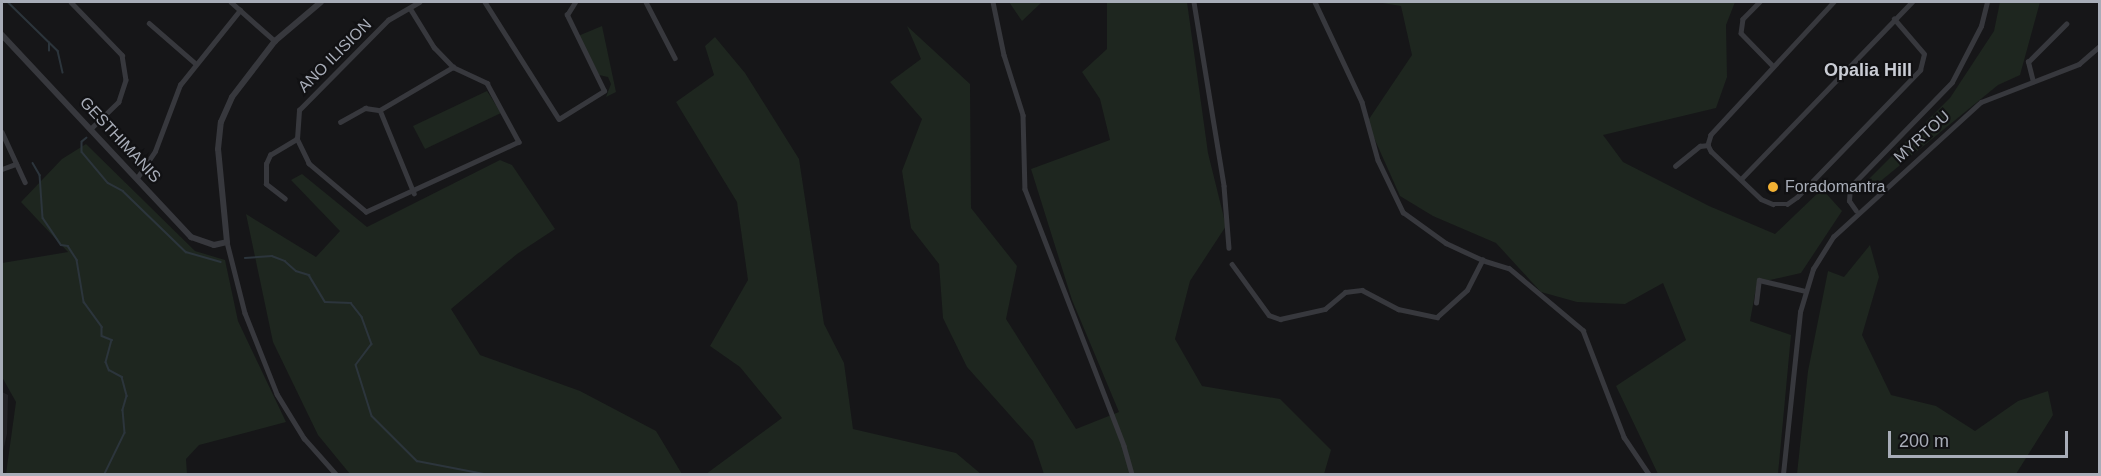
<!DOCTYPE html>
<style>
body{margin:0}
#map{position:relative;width:2101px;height:476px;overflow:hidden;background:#161618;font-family:Helvetica,sans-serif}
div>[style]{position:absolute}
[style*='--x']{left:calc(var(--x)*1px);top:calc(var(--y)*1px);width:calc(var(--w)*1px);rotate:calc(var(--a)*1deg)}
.built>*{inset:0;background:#222225}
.green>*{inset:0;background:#1e261f}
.stream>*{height:1.5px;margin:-0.75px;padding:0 0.75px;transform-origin:0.75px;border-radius:0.75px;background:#2c353c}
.minor>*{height:4.5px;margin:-2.25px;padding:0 2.25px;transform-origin:2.25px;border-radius:2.25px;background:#37383d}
.tertiary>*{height:6px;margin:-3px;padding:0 3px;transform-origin:3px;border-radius:3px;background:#37383d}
.dots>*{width:16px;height:16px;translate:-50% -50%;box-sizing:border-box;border:3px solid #111113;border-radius:50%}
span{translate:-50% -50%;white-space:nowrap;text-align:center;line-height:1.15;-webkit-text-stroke:4.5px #111113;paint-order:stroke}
.street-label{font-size:16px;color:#a8adb8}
.poi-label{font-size:16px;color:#a8adb8}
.left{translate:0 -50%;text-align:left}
.neighbourhood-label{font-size:18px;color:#c9ccd4;font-weight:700}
.frame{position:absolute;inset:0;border:3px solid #a8adb8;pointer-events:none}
.scale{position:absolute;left:1888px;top:431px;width:180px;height:27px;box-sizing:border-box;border:3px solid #a8adb8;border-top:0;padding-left:8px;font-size:18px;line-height:21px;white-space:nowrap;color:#a8adb8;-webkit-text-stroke:4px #111113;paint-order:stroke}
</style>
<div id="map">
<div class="built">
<div style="clip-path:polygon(2px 392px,8px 395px,7px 434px,2px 455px)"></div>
</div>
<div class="green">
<div style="clip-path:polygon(1009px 2px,1042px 2px,1022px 21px)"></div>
<div style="clip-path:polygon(1107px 2px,1187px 2px,1208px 153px,1226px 226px,1190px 281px,1175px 339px,1202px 386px,1280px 399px,1331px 450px,1324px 474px,1044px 474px,1033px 441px,967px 367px,943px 318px,939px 264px,911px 228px,902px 171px,922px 119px,890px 82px,921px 59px,907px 26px,970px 84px,971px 208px,1017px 266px,1006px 319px,1076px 429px,1119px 412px,1072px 300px,1031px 169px,1110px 140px,1100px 99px,1082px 72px,1107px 49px)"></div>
<div style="clip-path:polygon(1376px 2px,1735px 2px,1726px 25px,1727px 77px,1716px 108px,1603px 135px,1623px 162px,1709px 206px,1775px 234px,1822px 189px,1842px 211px,1801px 273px,1757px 283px,1750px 321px,1791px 335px,1778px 474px,1658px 474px,1616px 386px,1686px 340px,1663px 283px,1625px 304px,1577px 302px,1541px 292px,1496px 243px,1433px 216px,1400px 196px,1367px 122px,1412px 55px,1401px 6px)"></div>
<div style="clip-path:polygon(2000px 2px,2040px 2px,2020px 75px,1998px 85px,1866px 193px,1862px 186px,1950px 98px,1994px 31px)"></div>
<div style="clip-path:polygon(602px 26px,616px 92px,606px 97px,611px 84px,608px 77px,599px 75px,578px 36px)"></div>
<div style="clip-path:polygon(715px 37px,745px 73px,799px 159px,824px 324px,844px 363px,853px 429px,956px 453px,981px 474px,706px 474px,782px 418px,740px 367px,710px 346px,748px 280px,737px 202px,676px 102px,714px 75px,705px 46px)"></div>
<div style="clip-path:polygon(487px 91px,501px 113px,425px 149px,413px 126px)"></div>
<div style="clip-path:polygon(86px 144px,195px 251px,225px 260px,238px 321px,286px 422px,199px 445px,186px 459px,187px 474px,6px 474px,16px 402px,2px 377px,2px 263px,68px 252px,21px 202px,62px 159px)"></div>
<div style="clip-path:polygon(500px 160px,512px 165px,555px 229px,517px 254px,451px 309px,480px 355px,580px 391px,656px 431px,682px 474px,350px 474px,318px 435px,273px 342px,246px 214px,316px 257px,340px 231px,291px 180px,302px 174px,367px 227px)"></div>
<div style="clip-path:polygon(1870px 245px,1879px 277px,1862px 335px,1891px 395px,1936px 406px,1975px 431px,2018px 401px,2048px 391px,2053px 415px,2016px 474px,1797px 474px,1808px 371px,1828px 271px,1844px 277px)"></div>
</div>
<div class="stream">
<div style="--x:8;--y:2;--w:70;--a:44.4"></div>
<div style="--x:58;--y:51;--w:22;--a:77"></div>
<div style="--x:49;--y:51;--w:8;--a:-90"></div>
<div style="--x:87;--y:138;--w:6;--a:141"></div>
<div style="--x:82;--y:142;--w:10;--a:90"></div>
<div style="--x:82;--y:152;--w:40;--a:50"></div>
<div style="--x:108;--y:183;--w:17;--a:28"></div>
<div style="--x:123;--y:191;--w:88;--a:44.1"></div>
<div style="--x:186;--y:252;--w:36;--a:16"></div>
<div style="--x:33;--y:163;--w:14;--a:60"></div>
<div style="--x:40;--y:175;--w:43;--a:86"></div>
<div style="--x:43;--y:218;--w:32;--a:56"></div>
<div style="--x:61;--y:245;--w:7;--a:8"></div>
<div style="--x:68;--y:246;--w:17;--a:57"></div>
<div style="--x:77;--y:260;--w:43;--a:80.5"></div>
<div style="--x:84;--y:302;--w:31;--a:54"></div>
<div style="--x:102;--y:327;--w:9;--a:90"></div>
<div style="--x:102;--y:336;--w:11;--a:22"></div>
<div style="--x:112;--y:340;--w:23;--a:105"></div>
<div style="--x:106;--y:362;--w:9;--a:69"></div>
<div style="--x:109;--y:370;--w:15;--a:28"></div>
<div style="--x:122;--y:377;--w:20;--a:75"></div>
<div style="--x:127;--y:396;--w:15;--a:106"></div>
<div style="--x:123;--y:410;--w:23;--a:85"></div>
<div style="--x:125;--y:433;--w:46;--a:116"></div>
<div style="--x:245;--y:258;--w:27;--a:-4"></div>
<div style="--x:272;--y:256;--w:14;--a:21"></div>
<div style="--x:285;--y:261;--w:15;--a:42"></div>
<div style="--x:296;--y:271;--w:14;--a:17"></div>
<div style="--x:309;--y:275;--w:31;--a:59"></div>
<div style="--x:325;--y:302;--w:26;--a:2"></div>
<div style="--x:351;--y:303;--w:18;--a:52"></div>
<div style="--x:362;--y:317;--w:29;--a:70"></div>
<div style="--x:372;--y:344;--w:26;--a:127"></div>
<div style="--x:356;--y:365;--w:53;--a:72.6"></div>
<div style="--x:372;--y:416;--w:64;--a:45"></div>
<div style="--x:417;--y:461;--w:68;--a:11"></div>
</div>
<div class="minor">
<div style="--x:71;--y:2;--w:74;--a:46.1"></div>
<div style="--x:122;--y:55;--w:25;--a:81"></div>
<div style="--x:126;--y:80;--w:23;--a:108"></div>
<div style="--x:119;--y:102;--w:39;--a:136"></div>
<div style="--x:231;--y:2;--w:59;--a:41.6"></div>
<div style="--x:485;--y:2;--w:138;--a:57.7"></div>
<div style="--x:559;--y:119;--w:53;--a:-31.9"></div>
<div style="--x:604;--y:91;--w:85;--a:-116"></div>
<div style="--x:567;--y:15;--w:15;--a:-58"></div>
<div style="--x:646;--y:2;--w:63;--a:62.6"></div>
<div style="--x:993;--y:2;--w:54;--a:78.3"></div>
<div style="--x:1004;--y:55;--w:63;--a:72.4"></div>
<div style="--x:1023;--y:115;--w:74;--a:88.5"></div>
<div style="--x:1025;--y:189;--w:275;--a:68.9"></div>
<div style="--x:1124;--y:446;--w:29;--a:74"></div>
<div style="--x:1194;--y:2;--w:186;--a:80.7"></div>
<div style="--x:1224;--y:186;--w:62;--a:85.4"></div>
<div style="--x:1315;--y:2;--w:110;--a:64.8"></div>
<div style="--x:1362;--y:102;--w:60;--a:74.6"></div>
<div style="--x:1378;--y:160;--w:58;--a:64.3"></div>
<div style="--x:1403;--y:212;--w:53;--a:35.8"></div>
<div style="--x:1446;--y:243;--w:40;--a:25"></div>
<div style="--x:1482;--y:260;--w:28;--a:17"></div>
<div style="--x:1509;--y:268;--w:97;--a:40"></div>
<div style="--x:1583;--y:330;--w:115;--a:69"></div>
<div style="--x:1624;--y:437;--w:45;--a:56"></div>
<div style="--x:1760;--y:2;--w:24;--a:135"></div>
<div style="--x:1743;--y:19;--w:14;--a:98"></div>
<div style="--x:1741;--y:33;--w:46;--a:45.9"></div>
<div style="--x:1834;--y:2;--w:181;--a:132.8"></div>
<div style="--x:1711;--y:135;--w:10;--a:107"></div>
<div style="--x:1708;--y:145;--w:7;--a:63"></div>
<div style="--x:1711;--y:151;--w:69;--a:43.8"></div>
<div style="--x:1761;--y:199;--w:13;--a:23"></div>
<div style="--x:1773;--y:204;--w:14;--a:0"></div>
<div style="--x:1787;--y:204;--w:12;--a:-35"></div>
<div style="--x:1797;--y:197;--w:177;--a:-45.9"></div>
<div style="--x:1920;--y:70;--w:16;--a:-76"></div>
<div style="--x:1924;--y:54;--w:46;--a:-130.6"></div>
<div style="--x:410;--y:8;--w:46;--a:58.4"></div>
<div style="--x:434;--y:47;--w:28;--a:46"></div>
<div style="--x:453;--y:67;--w:38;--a:25"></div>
<div style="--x:487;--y:83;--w:67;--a:61.5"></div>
<div style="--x:519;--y:142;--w:168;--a:155.4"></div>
<div style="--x:366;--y:212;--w:75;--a:-139.9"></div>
<div style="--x:309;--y:164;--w:28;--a:-116"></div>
<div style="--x:297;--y:139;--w:29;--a:-86"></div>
<div style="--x:299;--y:110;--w:127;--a:-45.3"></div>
<div style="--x:388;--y:20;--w:36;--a:-30"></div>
<div style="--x:149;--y:23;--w:60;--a:40.9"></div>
<div style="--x:2033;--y:82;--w:21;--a:-104"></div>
<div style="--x:2028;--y:62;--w:54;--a:-45"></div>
<div style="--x:380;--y:110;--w:90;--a:67.7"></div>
<div style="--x:340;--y:122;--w:29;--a:-29"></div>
<div style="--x:365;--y:108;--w:15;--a:8"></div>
<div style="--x:380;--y:110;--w:85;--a:-30.5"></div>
<div style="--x:2;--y:132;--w:55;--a:65.3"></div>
<div style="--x:1675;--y:166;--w:32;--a:-39"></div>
<div style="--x:1700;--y:146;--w:8;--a:-7"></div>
<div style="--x:2;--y:169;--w:15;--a:-20"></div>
<div style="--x:137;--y:178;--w:32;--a:-56"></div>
<div style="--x:155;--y:151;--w:71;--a:-69.3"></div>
<div style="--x:180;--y:85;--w:96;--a:-51.3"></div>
<div style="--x:1741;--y:179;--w:246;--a:-46"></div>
<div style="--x:285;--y:199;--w:24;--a:-142"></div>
<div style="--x:266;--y:184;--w:20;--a:-90"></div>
<div style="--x:266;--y:164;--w:10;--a:-66"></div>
<div style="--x:270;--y:155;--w:31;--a:-31"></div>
<div style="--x:1856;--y:211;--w:12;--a:-125"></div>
<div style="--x:1849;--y:201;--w:14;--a:-86"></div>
<div style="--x:1850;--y:187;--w:146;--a:-45.8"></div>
<div style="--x:1952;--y:82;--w:63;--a:-62.6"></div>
<div style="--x:1981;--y:26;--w:25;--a:-76"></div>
<div style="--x:227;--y:242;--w:73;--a:75.8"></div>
<div style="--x:245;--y:313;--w:87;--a:68.4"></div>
<div style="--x:277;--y:394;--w:52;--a:58.5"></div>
<div style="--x:304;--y:438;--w:48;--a:48.4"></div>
<div style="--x:1232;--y:264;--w:63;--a:54"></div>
<div style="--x:1269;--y:315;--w:12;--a:20"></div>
<div style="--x:1280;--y:319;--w:46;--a:-12.5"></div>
<div style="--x:1325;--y:309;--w:26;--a:-40"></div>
<div style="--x:1345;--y:292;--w:17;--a:-7"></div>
<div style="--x:1362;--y:290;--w:41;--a:27.8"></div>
<div style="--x:1398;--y:309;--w:40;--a:12"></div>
<div style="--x:1437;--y:317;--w:40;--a:-42"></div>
<div style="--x:1467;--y:290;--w:34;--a:-63"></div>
<div style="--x:1756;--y:303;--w:23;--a:-83"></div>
<div style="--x:1759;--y:280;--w:48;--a:13.2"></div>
<div style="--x:1783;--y:474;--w:163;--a:-84"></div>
<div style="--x:1800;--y:312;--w:45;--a:-73.2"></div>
<div style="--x:1813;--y:269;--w:38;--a:-58"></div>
<div style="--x:1833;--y:237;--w:200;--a:-42.4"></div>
<div style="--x:1981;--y:102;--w:105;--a:-21.2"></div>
<div style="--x:2079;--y:64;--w:28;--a:-41"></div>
</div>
<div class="tertiary">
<div style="--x:2;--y:35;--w:277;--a:46.9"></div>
<div style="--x:191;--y:237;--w:24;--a:19"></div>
<div style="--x:214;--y:245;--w:13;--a:-13"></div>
<div style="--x:227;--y:242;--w:93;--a:-95.5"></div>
<div style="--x:218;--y:149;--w:27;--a:-84"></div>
<div style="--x:221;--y:122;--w:27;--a:-66"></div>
<div style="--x:232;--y:97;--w:71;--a:-52.5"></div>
<div style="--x:275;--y:41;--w:60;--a:-40.3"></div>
</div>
<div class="dots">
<div style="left:1773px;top:187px;background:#f2b134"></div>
</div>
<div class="street-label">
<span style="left:335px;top:56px;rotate:-45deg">ANO ILISION</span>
<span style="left:1922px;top:137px;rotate:-42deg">MYRTOU</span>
<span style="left:120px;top:140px;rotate:47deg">GESTHIMANIS</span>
</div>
<div class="poi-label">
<span class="left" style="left:1785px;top:187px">Foradomantra</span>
</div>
<div class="neighbourhood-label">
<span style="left:1868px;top:70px">Opalia Hill</span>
</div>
<div class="frame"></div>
<div class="scale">200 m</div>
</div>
